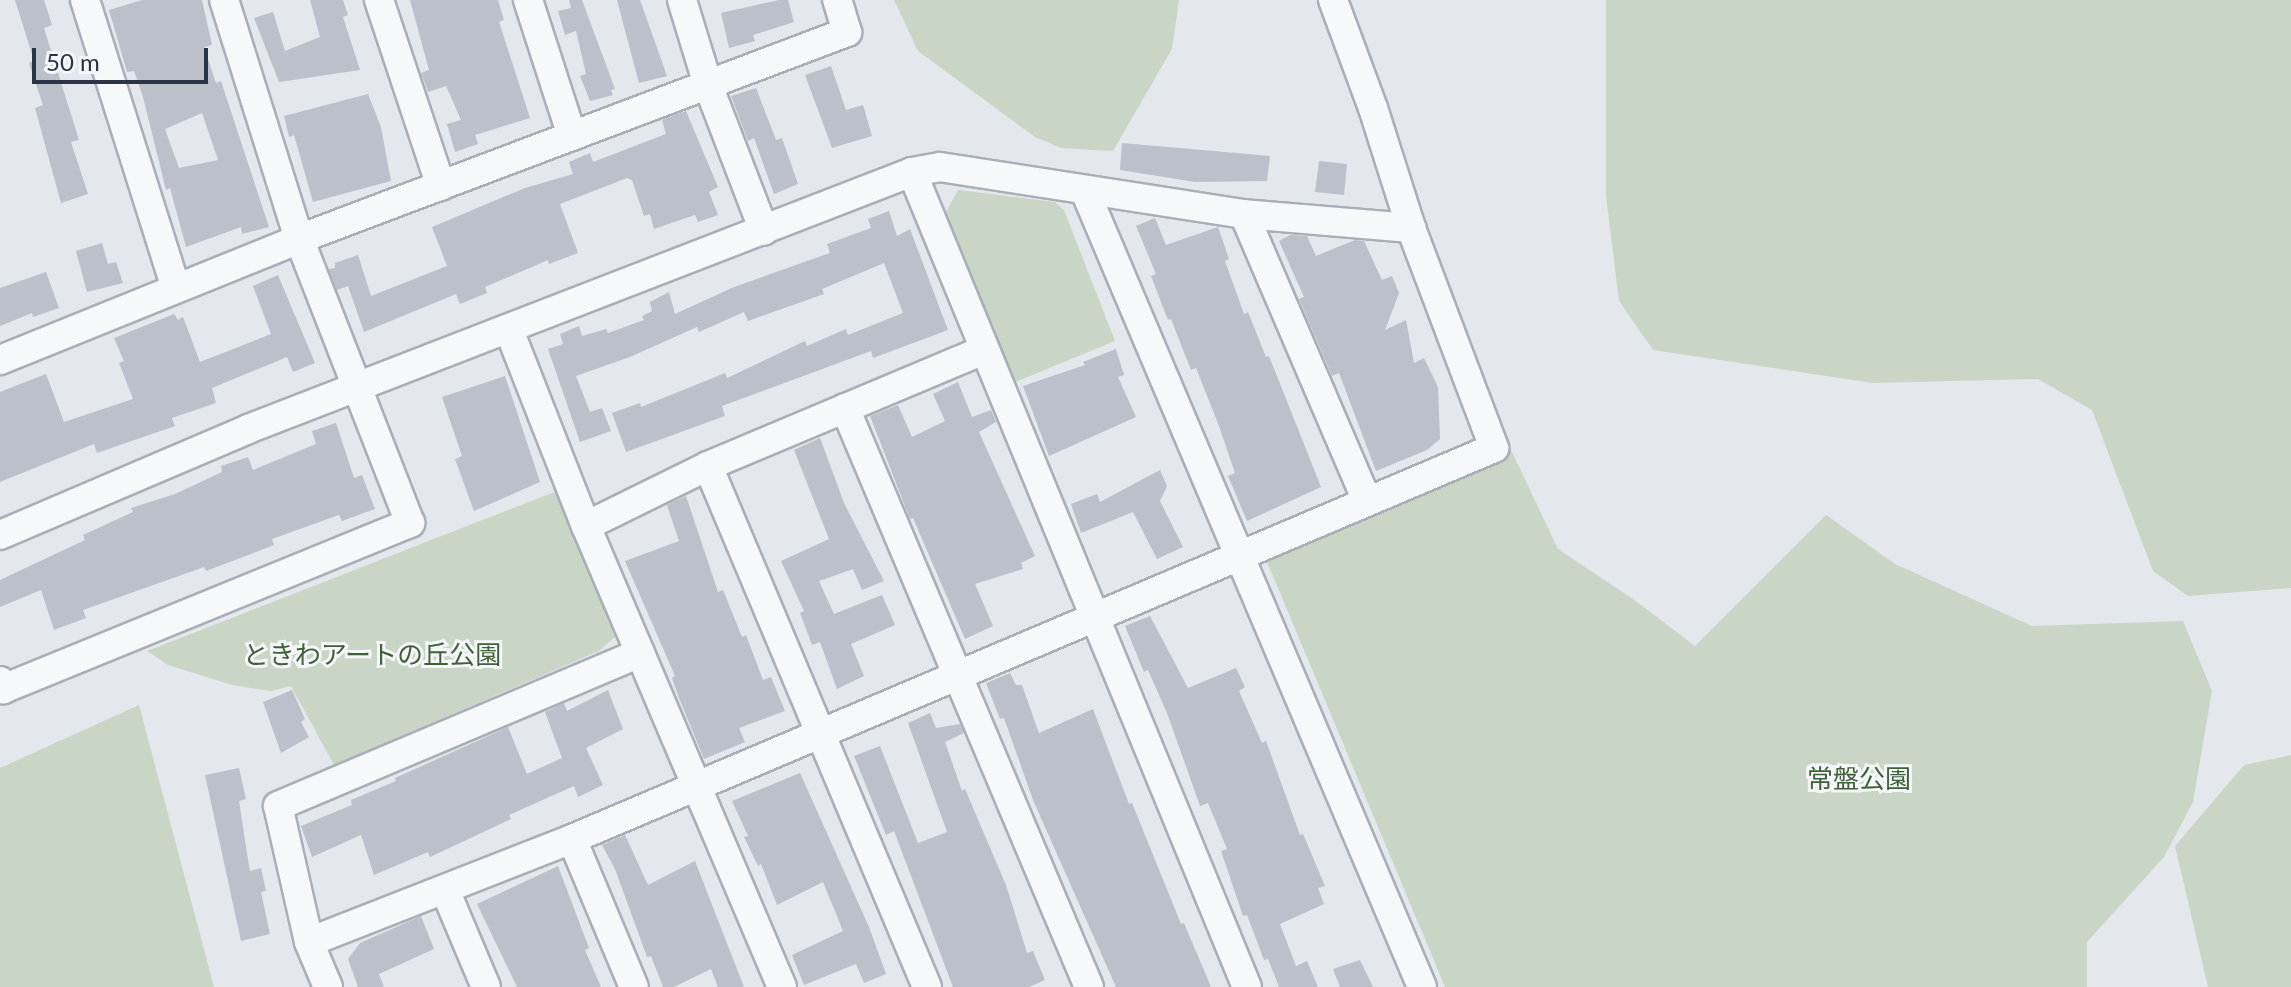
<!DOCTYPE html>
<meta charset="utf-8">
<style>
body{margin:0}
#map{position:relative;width:2291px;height:987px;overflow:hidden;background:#e4e7ec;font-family:Lato,"Noto Sans JP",sans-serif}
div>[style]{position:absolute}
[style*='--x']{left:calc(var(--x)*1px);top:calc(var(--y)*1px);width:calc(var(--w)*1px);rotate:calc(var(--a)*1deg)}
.green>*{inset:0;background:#c9d6c5}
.building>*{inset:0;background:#bbc0ca}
.roads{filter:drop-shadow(2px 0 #a9aeb7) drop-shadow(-2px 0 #a9aeb7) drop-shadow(0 2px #a9aeb7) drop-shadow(0 -2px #a9aeb7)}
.minor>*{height:28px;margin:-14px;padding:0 14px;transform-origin:14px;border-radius:14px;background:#f7f8fa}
span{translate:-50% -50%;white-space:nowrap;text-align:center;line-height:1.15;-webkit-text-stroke:6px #f4f6f9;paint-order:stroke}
.park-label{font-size:26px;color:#3f6138}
.scale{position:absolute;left:32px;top:48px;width:176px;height:36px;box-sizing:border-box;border:4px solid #2b3445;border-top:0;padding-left:10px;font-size:24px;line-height:28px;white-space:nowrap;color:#2b3445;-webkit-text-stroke:6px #f4f6f9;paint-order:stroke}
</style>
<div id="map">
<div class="green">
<div style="clip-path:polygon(894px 0,1179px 0,1172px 49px,1113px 151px,1061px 148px,1035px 137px,918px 51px)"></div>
<div style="clip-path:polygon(1606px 0,2291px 0,2291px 588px,2188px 596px,2153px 571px,2092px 410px,2038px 379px,1873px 383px,1653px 350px,1619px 301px,1606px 196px)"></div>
<div style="clip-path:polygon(958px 190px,1055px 202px,1064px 210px,1115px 341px,1013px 383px,945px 214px)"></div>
<div style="clip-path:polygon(1511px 450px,1558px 549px,1633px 599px,1695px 646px,1826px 515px,1895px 564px,2032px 626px,2183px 621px,2212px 691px,2193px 802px,2164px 857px,2087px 942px,2087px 987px,1445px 987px,1265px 557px)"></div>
<div style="clip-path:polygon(557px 491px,615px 637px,599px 651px,334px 765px,291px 686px,271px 691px,232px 685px,168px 665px,147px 651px)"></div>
<div style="clip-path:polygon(139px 705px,214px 987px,0 987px,0 768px)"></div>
<div style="clip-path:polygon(2291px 755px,2291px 987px,2208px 987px,2175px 846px,2244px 765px)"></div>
</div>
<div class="building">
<div style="clip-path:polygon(15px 0,44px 0,52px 25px,44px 28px,79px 140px,71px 142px,88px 194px,61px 203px,35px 108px,43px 105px,29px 63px,34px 61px)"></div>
<div style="clip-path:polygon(evenodd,142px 0,202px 0,212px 45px,204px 47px,216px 83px,221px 81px,269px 227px,242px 234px,241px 227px,186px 247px,170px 188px,166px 190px,143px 97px,134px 71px,127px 72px,109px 10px,142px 0,202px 113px,218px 160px,179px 168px,165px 129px,202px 113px)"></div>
<div style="clip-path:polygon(310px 0,343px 0,348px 15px,343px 17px,360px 70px,279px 82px,254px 18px,273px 12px,285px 51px,320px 37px)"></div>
<div style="clip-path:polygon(410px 0,498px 0,504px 20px,499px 22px,530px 118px,475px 135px,478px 144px,455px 152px,447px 124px,461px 120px,446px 86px,428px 92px,421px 73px,429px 70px)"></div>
<div style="clip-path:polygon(569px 0,582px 0,615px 89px,611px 90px,613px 95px,590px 101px,580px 76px,586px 74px,576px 31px,565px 35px,558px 11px,571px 8px)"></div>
<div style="clip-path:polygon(617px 0,640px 0,667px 76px,639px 83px)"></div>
<div style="clip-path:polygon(779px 0,788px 0,794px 22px,753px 35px,755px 41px,729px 48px,721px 13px)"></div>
<div style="clip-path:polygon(831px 66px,846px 110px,863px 105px,872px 136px,832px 148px,805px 75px)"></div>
<div style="clip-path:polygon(756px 88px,776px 140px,782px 138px,798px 184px,774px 194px,754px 138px,748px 141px,731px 96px)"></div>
<div style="clip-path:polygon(368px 94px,381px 127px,391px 181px,313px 202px,294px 135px,289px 137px,284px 116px)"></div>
<div style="clip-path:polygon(686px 111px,718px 187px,709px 192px,718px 215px,698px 222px,695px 215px,654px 229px,650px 214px,644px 216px,632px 180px,627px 178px,560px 204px,578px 253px,549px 264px,548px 260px,485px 287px,487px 293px,460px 304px,456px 294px,364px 332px,348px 286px,337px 290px,329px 269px,335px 268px,335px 263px,358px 255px,371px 296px,447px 266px,432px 227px,525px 188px,573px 174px,569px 162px,590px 153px,593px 162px,666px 134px,662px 120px)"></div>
<div style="clip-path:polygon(1122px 143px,1270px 156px,1267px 181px,1195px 182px,1120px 170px)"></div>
<div style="clip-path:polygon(1319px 161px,1347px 164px,1344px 195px,1315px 192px)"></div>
<div style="clip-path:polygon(889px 211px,897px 236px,910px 229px,948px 330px,873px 358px,871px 351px,722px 406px,725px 416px,626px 452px,612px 413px,640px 403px,641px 407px,725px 373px,727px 378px,805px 341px,807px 346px,846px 329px,848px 335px,903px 313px,884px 263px,822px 289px,824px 294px,748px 321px,744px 312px,699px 332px,697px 327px,630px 357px,576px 376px,590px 412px,602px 408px,611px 431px,580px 442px,548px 349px,563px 344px,560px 334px,579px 326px,582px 336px,606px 329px,608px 333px,644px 320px,642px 316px,652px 311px,650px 302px,669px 292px,675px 314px,734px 287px,830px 253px,827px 244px,871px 228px,868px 219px)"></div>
<div style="clip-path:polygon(1155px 218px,1166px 245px,1218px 227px,1229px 259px,1225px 261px,1244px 314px,1248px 312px,1266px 357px,1269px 356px,1321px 487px,1247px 521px,1228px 476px,1235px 473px,1219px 426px,1196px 368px,1191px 370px,1171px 319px,1168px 320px,1151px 276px,1156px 274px,1136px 226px)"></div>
<div style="clip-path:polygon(1290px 235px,1307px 236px,1316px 256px,1355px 240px,1364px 241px,1382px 280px,1392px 276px,1399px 293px,1385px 330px,1406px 320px,1414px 363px,1424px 358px,1438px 387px,1440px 439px,1427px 450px,1376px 471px,1339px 373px,1332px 376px,1299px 299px,1304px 297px,1279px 241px)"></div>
<div style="clip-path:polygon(102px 243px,108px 264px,116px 262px,123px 283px,87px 292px,76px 251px)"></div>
<div style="clip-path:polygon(46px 272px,59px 308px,33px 317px,32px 313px,0 326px,0 288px)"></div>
<div style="clip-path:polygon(278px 275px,315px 363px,293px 372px,287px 357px,212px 388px,216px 403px,172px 418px,175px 426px,97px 453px,94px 444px,0 482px,0 392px,46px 374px,64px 422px,133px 399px,119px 363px,124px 361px,114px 338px,174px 314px,178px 320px,183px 317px,200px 362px,271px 334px,253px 286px)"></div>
<div style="clip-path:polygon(1116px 349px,1124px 375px,1118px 377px,1136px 417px,1049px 456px,1023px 386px,1085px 365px,1083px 362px)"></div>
<div style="clip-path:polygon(505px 376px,540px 482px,474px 511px,455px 459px,462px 456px,442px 397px)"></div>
<div style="clip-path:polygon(958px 382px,972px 417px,991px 410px,996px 422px,979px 432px,1035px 556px,1021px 563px,1023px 569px,975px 584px,993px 626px,965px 639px,913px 518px,910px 519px,870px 416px,898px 405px,912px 437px,945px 421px,933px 394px)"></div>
<div style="clip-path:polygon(336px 423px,354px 478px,362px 475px,375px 509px,342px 521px,339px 515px,272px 539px,274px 545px,206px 571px,204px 567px,83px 610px,86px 618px,54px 630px,41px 590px,0 607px,0 580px,85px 540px,83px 535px,133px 512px,131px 508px,175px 494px,222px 472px,221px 466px,248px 457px,253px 470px,316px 444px,312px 431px)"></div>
<div style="clip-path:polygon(820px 438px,844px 503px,884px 581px,862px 590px,853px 569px,819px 581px,834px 614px,882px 595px,895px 625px,851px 644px,864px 676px,837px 689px,820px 642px,812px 645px,800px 613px,804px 611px,781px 561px,829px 539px,794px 450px)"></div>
<div style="clip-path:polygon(1160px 470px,1167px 486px,1160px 501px,1183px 547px,1157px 559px,1133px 512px,1081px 533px,1071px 504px,1097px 494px,1100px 502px)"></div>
<div style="clip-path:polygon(686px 496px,718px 592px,723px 590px,742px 637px,746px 635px,763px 680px,771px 677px,785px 711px,739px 728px,745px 742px,704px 759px,679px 698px,672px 678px,675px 676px,625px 561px,679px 541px,667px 505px)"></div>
<div style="clip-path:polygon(1150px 616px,1188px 688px,1236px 668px,1245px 687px,1239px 691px,1262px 743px,1266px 741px,1300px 835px,1303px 834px,1325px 886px,1318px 888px,1324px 904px,1280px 924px,1296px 966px,1307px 961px,1318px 987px,1279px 987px,1268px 959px,1264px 960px,1247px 915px,1243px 916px,1221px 851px,1227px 849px,1208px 803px,1200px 806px,1167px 713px,1148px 670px,1144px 672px,1125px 626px)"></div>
<div style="clip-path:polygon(1010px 673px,1016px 685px,1022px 685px,1039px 733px,1093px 709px,1129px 804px,1132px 803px,1181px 924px,1184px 923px,1211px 987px,1116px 987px,1033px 800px,1004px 718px,1000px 719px,986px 683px)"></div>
<div style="clip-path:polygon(292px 690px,305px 719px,301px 722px,309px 737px,281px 753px,263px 702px)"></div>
<div style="clip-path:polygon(608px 690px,623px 729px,586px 748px,603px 785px,578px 797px,574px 786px,509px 815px,511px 819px,430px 857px,428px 852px,374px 875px,361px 835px,312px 857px,301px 826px,352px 805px,351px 800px,396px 781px,395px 778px,508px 727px,527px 774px,562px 758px,545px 712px,564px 703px,567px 711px)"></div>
<div style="clip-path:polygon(930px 713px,936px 728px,960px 724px,964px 733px,945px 742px,962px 791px,965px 789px,1006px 885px,1027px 953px,1033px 951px,1045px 980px,1029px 987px,953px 987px,894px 831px,886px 835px,854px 756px,880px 746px,918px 843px,947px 832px,908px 723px)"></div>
<div style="clip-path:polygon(239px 768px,246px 799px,239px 801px,248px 860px,250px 871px,261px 868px,266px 891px,261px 892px,270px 934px,241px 941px,205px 775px)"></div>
<div style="clip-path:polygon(800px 773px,869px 927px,886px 974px,864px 983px,856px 964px,804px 985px,792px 955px,843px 931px,823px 882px,777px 905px,761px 864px,758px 866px,744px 837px,748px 836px,732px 801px)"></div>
<div style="clip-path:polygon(625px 835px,648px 885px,695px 861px,744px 987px,718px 987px,711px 969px,674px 987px,663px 987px,651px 956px,647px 957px,615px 869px,602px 845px)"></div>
<div style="clip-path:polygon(558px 866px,589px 948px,585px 950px,601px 987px,517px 987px,477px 904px)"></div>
<div style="clip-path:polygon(421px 916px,434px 949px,379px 974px,384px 987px,358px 987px,348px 959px,360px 943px)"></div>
<div style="clip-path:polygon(1360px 960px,1373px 987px,1340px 987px,1333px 969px)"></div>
</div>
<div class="roads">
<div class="minor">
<div style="--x:85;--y:0;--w:302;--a:72.5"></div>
<div style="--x:379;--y:0;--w:196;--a:71.6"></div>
<div style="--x:528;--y:0;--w:143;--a:72.1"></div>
<div style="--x:682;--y:0;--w:89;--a:73"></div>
<div style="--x:708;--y:85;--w:156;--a:69"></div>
<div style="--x:1333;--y:0;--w:115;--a:69.7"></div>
<div style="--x:1373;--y:108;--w:126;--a:72.4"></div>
<div style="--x:912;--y:172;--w:881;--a:67.66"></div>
<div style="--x:1085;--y:191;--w:864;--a:67.05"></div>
<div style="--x:1244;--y:214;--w:312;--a:66.8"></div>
<div style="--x:509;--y:330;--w:211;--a:68.6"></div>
<div style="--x:586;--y:526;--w:501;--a:66.97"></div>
<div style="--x:0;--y:360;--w:323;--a:-22"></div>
<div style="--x:299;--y:239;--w:586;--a:-20.69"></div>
<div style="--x:847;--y:32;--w:34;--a:-107"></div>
<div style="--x:845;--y:408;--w:628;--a:67.15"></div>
<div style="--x:708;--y:466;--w:565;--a:67.2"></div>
<div style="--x:586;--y:526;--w:136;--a:-26.2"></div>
<div style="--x:708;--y:466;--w:299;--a:-22.8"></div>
<div style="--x:0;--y:535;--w:270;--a:-23.1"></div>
<div style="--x:248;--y:429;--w:712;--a:-21.16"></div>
<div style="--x:912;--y:172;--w:28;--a:-10"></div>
<div style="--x:940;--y:167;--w:308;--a:8.8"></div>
<div style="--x:1244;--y:214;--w:168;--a:4.8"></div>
<div style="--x:1411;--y:228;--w:235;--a:69.3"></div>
<div style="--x:1494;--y:448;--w:1001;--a:157.02"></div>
<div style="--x:572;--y:839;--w:282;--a:158.6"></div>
<div style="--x:0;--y:681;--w:9;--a:69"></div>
<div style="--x:3;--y:689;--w:440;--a:-22.2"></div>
<div style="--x:410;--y:523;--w:305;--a:-111.3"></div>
<div style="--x:299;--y:239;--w:250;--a:-107.4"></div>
<div style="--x:572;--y:839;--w:160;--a:67.3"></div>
<div style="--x:445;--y:890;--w:105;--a:67.1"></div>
<div style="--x:328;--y:987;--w:49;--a:-112.9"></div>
<div style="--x:309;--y:942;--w:139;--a:-102.8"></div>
<div style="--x:278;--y:806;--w:393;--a:-22.9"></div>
</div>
</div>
<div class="park-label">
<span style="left:372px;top:655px">ときわアートの丘公園</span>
<span style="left:1859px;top:779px">常盤公園</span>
</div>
<div class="scale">50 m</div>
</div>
